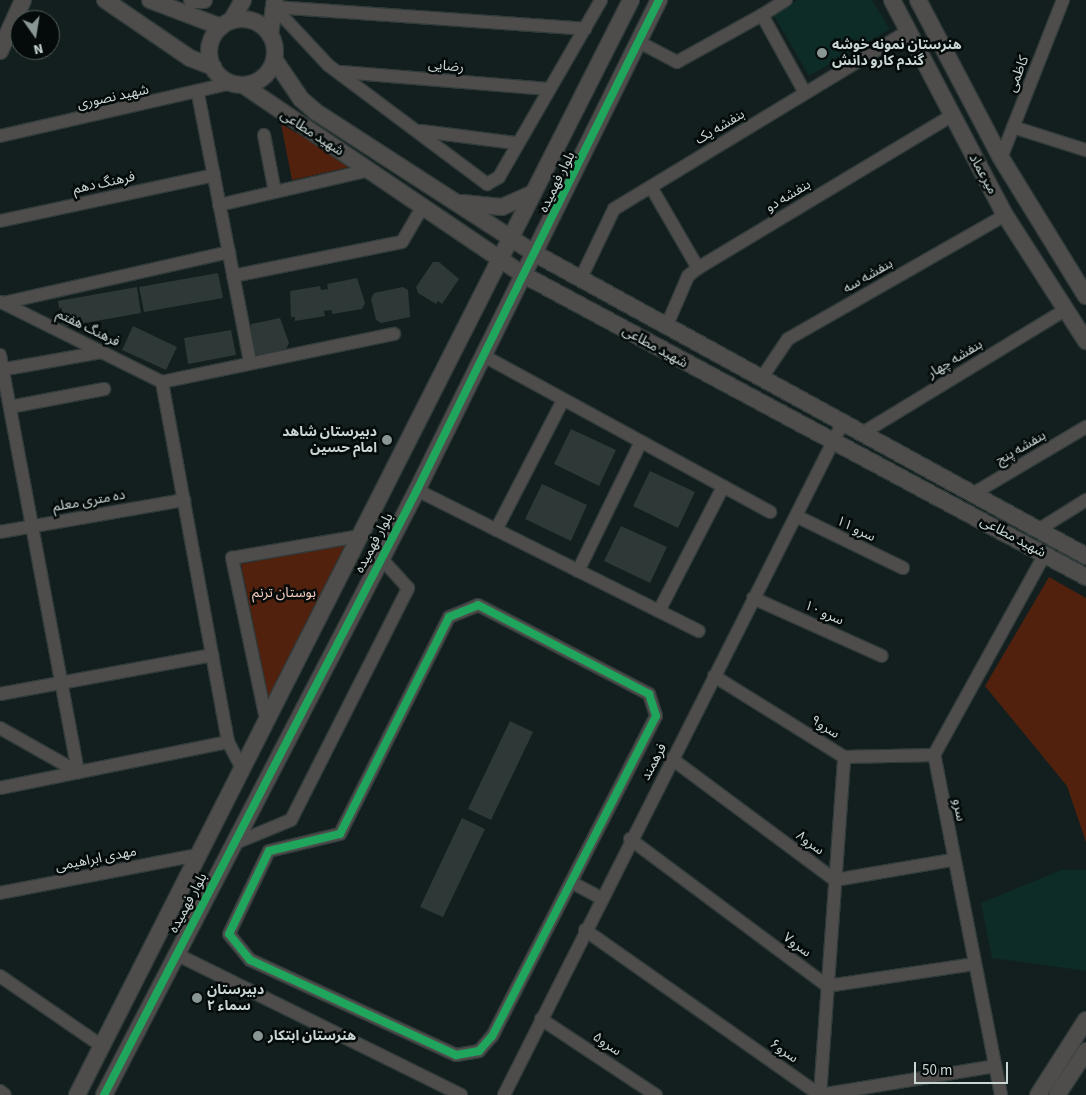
<!DOCTYPE html>
<meta charset="utf-8">
<style>
body{margin:0}
#map{position:relative;width:1086px;height:1095px;overflow:hidden;background:#131f1e;font-family:"Source Sans 3","Noto Sans Arabic",sans-serif}
div>[style]{position:absolute}
[style*='--x']{left:calc(var(--x)*1px);top:calc(var(--y)*1px);width:calc(var(--w)*1px);rotate:calc(var(--a)*1deg)}
.built>*{inset:0;background:#0d2b27}
.green>*{inset:0;background:#51210e}
.building>*{inset:0;background:#2e3836}
.roads{filter:drop-shadow(1px 0 #313b3a) drop-shadow(-1px 0 #313b3a) drop-shadow(0 1px #313b3a) drop-shadow(0 -1px #313b3a)}
.minor>*{height:12px;margin:-6px;padding:0 6px;transform-origin:6px;border-radius:6px;background:#4e4d4c}
.tertiary>*{height:16px;margin:-8px;padding:0 8px;transform-origin:8px;border-radius:8px;background:#4e4d4c}
.tertiary>.ring{margin:-8px;padding:0;box-sizing:content-box;background:none;border:16px solid #4e4d4c;border-radius:50%}
.cycleway>*{height:8px;margin:-4px;padding:0 4px;transform-origin:4px;border-radius:4px;background:#20a55d}
.dots>*{width:14px;height:14px;translate:-50% -50%;box-sizing:border-box;border:2px solid #040b0a;border-radius:50%}
span{translate:-50% -50%;white-space:nowrap;text-align:center;line-height:1.15;-webkit-text-stroke:5px #040b0a;paint-order:stroke}
.poi-label{font-size:14px;color:#c9d6d3;font-weight:700}
.left{translate:0 -50%;text-align:left}
.right{translate:-100% -50%;text-align:right}
.street-label{font-size:14px;color:#c9d6d3}
.park-label{font-size:14px;color:#f3cbbd}
.north{position:absolute;left:10px;top:10px;width:50px;height:50px;box-sizing:border-box;background:#040b0a;border:1px solid #535c5a;border-radius:50%;rotate:167deg;font-size:14px;font-weight:700;line-height:20px;text-align:center;color:#c9d6d3}
.north::after{content:'';display:block;margin:auto;width:18px;height:22px;background:#899694;clip-path:polygon(50% 0,100% 100%,50% 72%,0 100%)}
.scale{position:absolute;left:914px;top:1062px;width:94px;height:22px;box-sizing:border-box;border:2px solid #c9d6d3;border-top:0;padding-left:6px;font-size:15px;line-height:18px;white-space:nowrap;color:#c9d6d3;-webkit-text-stroke:4px #040b0a;paint-order:stroke}
</style>
<div id="map">
<div class="built">
<div style="clip-path:polygon(797px 0,872px 0,890px 29px,809px 76px,773px 14px)"></div>
<div style="clip-path:polygon(1061px 870px,1086px 870px,1086px 971px,992px 958px,981px 903px)"></div>
</div>
<div class="green">
<div style="clip-path:polygon(281px 124px,354px 166px,292px 180px)"></div>
<div style="clip-path:polygon(348px 544px,269px 702px,241px 564px)"></div>
<div style="clip-path:polygon(1049px 577px,1086px 598px,1086px 842px,1067px 786px,985px 686px)"></div>
</div>
<div class="building">
<div style="clip-path:polygon(433px 262px,439px 262px,459px 279px,442px 304px,438px 301px,436px 304px,418px 293px,416px 287px)"></div>
<div style="clip-path:polygon(218px 273px,223px 298px,144px 312px,139px 287px)"></div>
<div style="clip-path:polygon(357px 278px,365px 303px,362px 309px,332px 314px,332px 310px,324px 311px,325px 316px,295px 321px,295px 317px,291px 317px,290px 291px,320px 286px,321px 290px,328px 289px,327px 284px)"></div>
<div style="clip-path:polygon(137px 287px,141px 313px,62px 327px,58px 301px)"></div>
<div style="clip-path:polygon(403px 287px,408px 290px,410px 317px,381px 323px,376px 320px,371px 299px,374px 293px)"></div>
<div style="clip-path:polygon(280px 318px,289px 343px,286px 349px,257px 355px,252px 351px,248px 330px,251px 329px,251px 324px)"></div>
<div style="clip-path:polygon(133px 326px,177px 347px,166px 370px,122px 350px)"></div>
<div style="clip-path:polygon(231px 330px,236px 355px,188px 364px,184px 338px)"></div>
<div style="clip-path:polygon(571px 429px,616px 450px,599px 486px,554px 464px)"></div>
<div style="clip-path:polygon(650px 471px,695px 492px,678px 528px,633px 506px)"></div>
<div style="clip-path:polygon(542px 484px,587px 505px,571px 541px,525px 519px)"></div>
<div style="clip-path:polygon(621px 526px,667px 547px,650px 583px,604px 561px)"></div>
<div style="clip-path:polygon(510px 721px,533px 732px,491px 820px,468px 809px)"></div>
<div style="clip-path:polygon(462px 818px,485px 829px,443px 917px,420px 907px)"></div>
</div>
<div class="roads">
<div class="minor">
<div style="--x:786;--y:0;--w:28;--a:148"></div>
<div style="--x:762;--y:15;--w:89;--a:61.1"></div>
<div style="--x:274;--y:7;--w:79;--a:47"></div>
<div style="--x:328;--y:65;--w:199;--a:36.8"></div>
<div style="--x:487;--y:184;--w:14;--a:-30"></div>
<div style="--x:499;--y:177;--w:204;--a:-60"></div>
<div style="--x:274;--y:7;--w:312;--a:4"></div>
<div style="--x:639;--y:42;--w:43;--a:27.8"></div>
<div style="--x:677;--y:62;--w:97;--a:-28.9"></div>
<div style="--x:341;--y:72;--w:208;--a:4.7"></div>
<div style="--x:198;--y:94;--w:273;--a:79"></div>
<div style="--x:1013;--y:127;--w:77;--a:17.5"></div>
<div style="--x:421;--y:131;--w:95;--a:7.3"></div>
<div style="--x:264;--y:135;--w:58;--a:79.1"></div>
<div style="--x:0;--y:136;--w:238;--a:-12.9"></div>
<div style="--x:1001;--y:158;--w:170;--a:-68.6"></div>
<div style="--x:651;--y:187;--w:94;--a:59.9"></div>
<div style="--x:219;--y:205;--w:154;--a:-13.1"></div>
<div style="--x:0;--y:221;--w:219;--a:-12.1"></div>
<div style="--x:233;--y:276;--w:172;--a:-11.4"></div>
<div style="--x:402;--y:242;--w:42;--a:-59.7"></div>
<div style="--x:581;--y:278;--w:76;--a:-64.4"></div>
<div style="--x:614;--y:209;--w:344;--a:-31.2"></div>
<div style="--x:1;--y:302;--w:180;--a:26.4"></div>
<div style="--x:3;--y:303;--w:232;--a:-12.7"></div>
<div style="--x:667;--y:325;--w:53;--a:-66.8"></div>
<div style="--x:688;--y:276;--w:13;--a:-39"></div>
<div style="--x:698;--y:268;--w:295;--a:-31"></div>
<div style="--x:0;--y:355;--w:424;--a:79.4"></div>
<div style="--x:484;--y:356;--w:326;--a:28.6"></div>
<div style="--x:0;--y:370;--w:104;--a:-10"></div>
<div style="--x:761;--y:379;--w:48;--a:-56"></div>
<div style="--x:788;--y:339;--w:250;--a:-29.7"></div>
<div style="--x:162;--y:382;--w:366;--a:79.6"></div>
<div style="--x:228;--y:742;--w:30;--a:62"></div>
<div style="--x:162;--y:382;--w:237;--a:-11.7"></div>
<div style="--x:10;--y:407;--w:96;--a:-10.8"></div>
<div style="--x:861;--y:434;--w:239;--a:-31.3"></div>
<div style="--x:417;--y:490;--w:315;--a:26.6"></div>
<div style="--x:971;--y:495;--w:134;--a:-30.6"></div>
<div style="--x:796;--y:516;--w:119;--a:25.9"></div>
<div style="--x:496;--y:530;--w:146;--a:-62.7"></div>
<div style="--x:1038;--y:530;--w:57;--a:-32"></div>
<div style="--x:0;--y:532;--w:187;--a:-9.9"></div>
<div style="--x:578;--y:571;--w:144;--a:-64"></div>
<div style="--x:753;--y:598;--w:141;--a:24.2"></div>
<div style="--x:478;--y:605;--w:193;--a:27.5"></div>
<div style="--x:649;--y:694;--w:23;--a:72"></div>
<div style="--x:656;--y:716;--w:360;--a:117.1"></div>
<div style="--x:492;--y:1036;--w:20;--a:131"></div>
<div style="--x:479;--y:1051;--w:23;--a:170"></div>
<div style="--x:456;--y:1055;--w:227;--a:-155.2"></div>
<div style="--x:250;--y:960;--w:33;--a:-129"></div>
<div style="--x:229;--y:934;--w:92;--a:-64.3"></div>
<div style="--x:269;--y:851;--w:73;--a:-13.5"></div>
<div style="--x:340;--y:834;--w:243;--a:-63.3"></div>
<div style="--x:449;--y:617;--w:31;--a:-22"></div>
<div style="--x:659;--y:611;--w:140;--a:-62.7"></div>
<div style="--x:714;--y:676;--w:153;--a:31.9"></div>
<div style="--x:844;--y:757;--w:90;--a:-1.3"></div>
<div style="--x:0;--y:694;--w:216;--a:-10.4"></div>
<div style="--x:266;--y:719;--w:165;--a:-101.9"></div>
<div style="--x:232;--y:558;--w:129;--a:-9.8"></div>
<div style="--x:0;--y:728;--w:90;--a:29.4"></div>
<div style="--x:672;--y:759;--w:203;--a:36.6"></div>
<div style="--x:835;--y:880;--w:119;--a:-9.7"></div>
<div style="--x:0;--y:788;--w:233;--a:-11.4"></div>
<div style="--x:630;--y:839;--w:246;--a:36.7"></div>
<div style="--x:827;--y:986;--w:149;--a:-8.5"></div>
<div style="--x:233;--y:844;--w:63;--a:-22.5"></div>
<div style="--x:291;--y:820;--w:260;--a:-63.2"></div>
<div style="--x:408;--y:588;--w:42;--a:-132.1"></div>
<div style="--x:571;--y:882;--w:34;--a:28"></div>
<div style="--x:0;--y:893;--w:202;--a:-10.9"></div>
<div style="--x:585;--y:930;--w:287;--a:35.1"></div>
<div style="--x:820;--y:1095;--w:177;--a:-9.4"></div>
<div style="--x:176;--y:954;--w:318;--a:26.3"></div>
<div style="--x:0;--y:976;--w:124;--a:34.5"></div>
<div style="--x:541;--y:1019;--w:138;--a:33.5"></div>
<div style="--x:0;--y:1091;--w:6;--a:39"></div>
<div style="--x:504;--y:1095;--w:751;--a:-63.26"></div>
<div style="--x:820;--y:1095;--w:339;--a:-85.9"></div>
<div style="--x:1001;--y:1095;--w:347;--a:-101.1"></div>
<div style="--x:934;--y:755;--w:230;--a:-61.1"></div>
</div>
<div class="tertiary">
<div style="--x:105;--y:0;--w:103;--a:34.3"></div>
<div style="--x:190;--y:58;--w:25;--a:21"></div>
<div style="--x:150;--y:0;--w:76;--a:20.8"></div>
<div style="--x:192;--y:0;--w:12;--a:0"></div>
<div style="--x:892;--y:0;--w:243;--a:62.3"></div>
<div style="--x:1005;--y:215;--w:150;--a:57.3"></div>
<div style="--x:918;--y:0;--w:178;--a:62.3"></div>
<div style="--x:1001;--y:158;--w:162;--a:58.4"></div>
<div class="ring" style="left:209px;top:19px;width:50px;height:50px"></div>
<div style="--x:231;--y:21;--w:24;--a:-60"></div>
<div style="--x:270;--y:35;--w:35;--a:-82"></div>
<div style="--x:0;--y:51;--w:56;--a:-65.7"></div>
<div style="--x:274;--y:59;--w:48;--a:56"></div>
<div style="--x:301;--y:99;--w:20;--a:41"></div>
<div style="--x:316;--y:112;--w:260;--a:32.9"></div>
<div style="--x:534;--y:253;--w:630;--a:28.76"></div>
<div style="--x:243;--y:85;--w:339;--a:34.1"></div>
<div style="--x:524;--y:275;--w:638;--a:28.25"></div>
<div style="--x:462;--y:203;--w:40;--a:5.7"></div>
<div style="--x:502;--y:207;--w:32;--a:-24"></div>
<div style="--x:77;--y:1095;--w:1227;--a:-63.16"></div>
<div style="--x:104;--y:1095;--w:681;--a:-62.64"></div>
<div style="--x:417;--y:490;--w:547;--a:-63.72"></div>
<div style="--x:1038;--y:1095;--w:89;--a:-57.4"></div>
<div style="--x:1057;--y:1095;--w:53;--a:-56.6"></div>
</div>
</div>
<div class="cycleway">
<div style="--x:478;--y:605;--w:193;--a:27.5"></div>
<div style="--x:649;--y:694;--w:23;--a:72"></div>
<div style="--x:656;--y:716;--w:360;--a:117.1"></div>
<div style="--x:492;--y:1036;--w:20;--a:131"></div>
<div style="--x:479;--y:1051;--w:23;--a:170"></div>
<div style="--x:456;--y:1055;--w:227;--a:-155.2"></div>
<div style="--x:250;--y:960;--w:33;--a:-129"></div>
<div style="--x:229;--y:934;--w:92;--a:-64.3"></div>
<div style="--x:269;--y:851;--w:73;--a:-13.5"></div>
<div style="--x:340;--y:834;--w:243;--a:-63.3"></div>
<div style="--x:449;--y:617;--w:31;--a:-22"></div>
<div style="--x:104;--y:1095;--w:681;--a:-62.64"></div>
<div style="--x:417;--y:490;--w:547;--a:-63.72"></div>
</div>
<div class="dots">
<div style="left:822px;top:53px;background:#899694"></div>
<div style="left:387px;top:440px;background:#899694"></div>
<div style="left:197px;top:998px;background:#899694"></div>
<div style="left:258px;top:1036px;background:#899694"></div>
</div>
<div class="poi-label">
<span class="left" style="left:832px;top:53px">هنرستان نمونه خوشه<br>گندم کارو دانش</span>
<span class="right" style="left:377px;top:440px">دبیرستان شاهد<br>امام حسین</span>
<span class="left" style="left:207px;top:998px">دبیرستان<br>سماء ٢</span>
<span class="left" style="left:268px;top:1036px">هنرستان ابتکار</span>
</div>
<div class="street-label">
<span style="left:446px;top:66px;rotate:5deg">رضایی</span>
<span style="left:1018px;top:74px;rotate:-69deg">کاظمی</span>
<span style="left:113px;top:97px;rotate:-12deg">شهید نصوری</span>
<span style="left:720px;top:127px;rotate:-31deg">بنفشه یک</span>
<span style="left:312px;top:133px;rotate:33deg">شهید مطاعی</span>
<span style="left:983px;top:174px;rotate:61deg">میرعماد</span>
<span style="left:557px;top:182px;rotate:-64deg">بلوار فهمیده</span>
<span style="left:104px;top:183px;rotate:-12deg">فرهنگ دهم</span>
<span style="left:788px;top:196px;rotate:-31deg">بنفشه دو</span>
<span style="left:868px;top:276px;rotate:-30deg">بنفشه سه</span>
<span style="left:88px;top:328px;rotate:26deg">فرهنگ هفتم</span>
<span style="left:655px;top:347px;rotate:29deg">شهید مطاعی</span>
<span style="left:955px;top:359px;rotate:-31deg">بنفشه چهار</span>
<span style="left:1021px;top:448px;rotate:-30deg">بنفشه پنج</span>
<span style="left:89px;top:501px;rotate:-10deg">ده متری معلم</span>
<span style="left:856px;top:529px;rotate:26deg">۱۱ سرو</span>
<span style="left:1013px;top:537px;rotate:28deg">شهید مطاعی</span>
<span style="left:374px;top:543px;rotate:-62deg">بلوار فهمیده</span>
<span style="left:824px;top:613px;rotate:24deg">سرو ۱۰</span>
<span style="left:825px;top:727px;rotate:32deg">سرو۹</span>
<span style="left:654px;top:762px;rotate:-62deg">فرهمند</span>
<span style="left:959px;top:810px;rotate:80deg">سرو</span>
<span style="left:810px;top:843px;rotate:36deg">سرو۸</span>
<span style="left:96px;top:859px;rotate:-11deg">مهدی ابراهیمی</span>
<span style="left:188px;top:903px;rotate:-62deg">بلوار فهمیده</span>
<span style="left:797px;top:945px;rotate:37deg">سرو۷</span>
<span style="left:607px;top:1044px;rotate:34deg">سرو۵</span>
<span style="left:784px;top:1051px;rotate:35deg">سرو۶</span>
</div>
<div class="park-label">
<span style="left:284px;top:593px">بوستان ترنم</span>
</div>
<div class="north">N</div>
<div class="scale">50 m</div>
</div>
